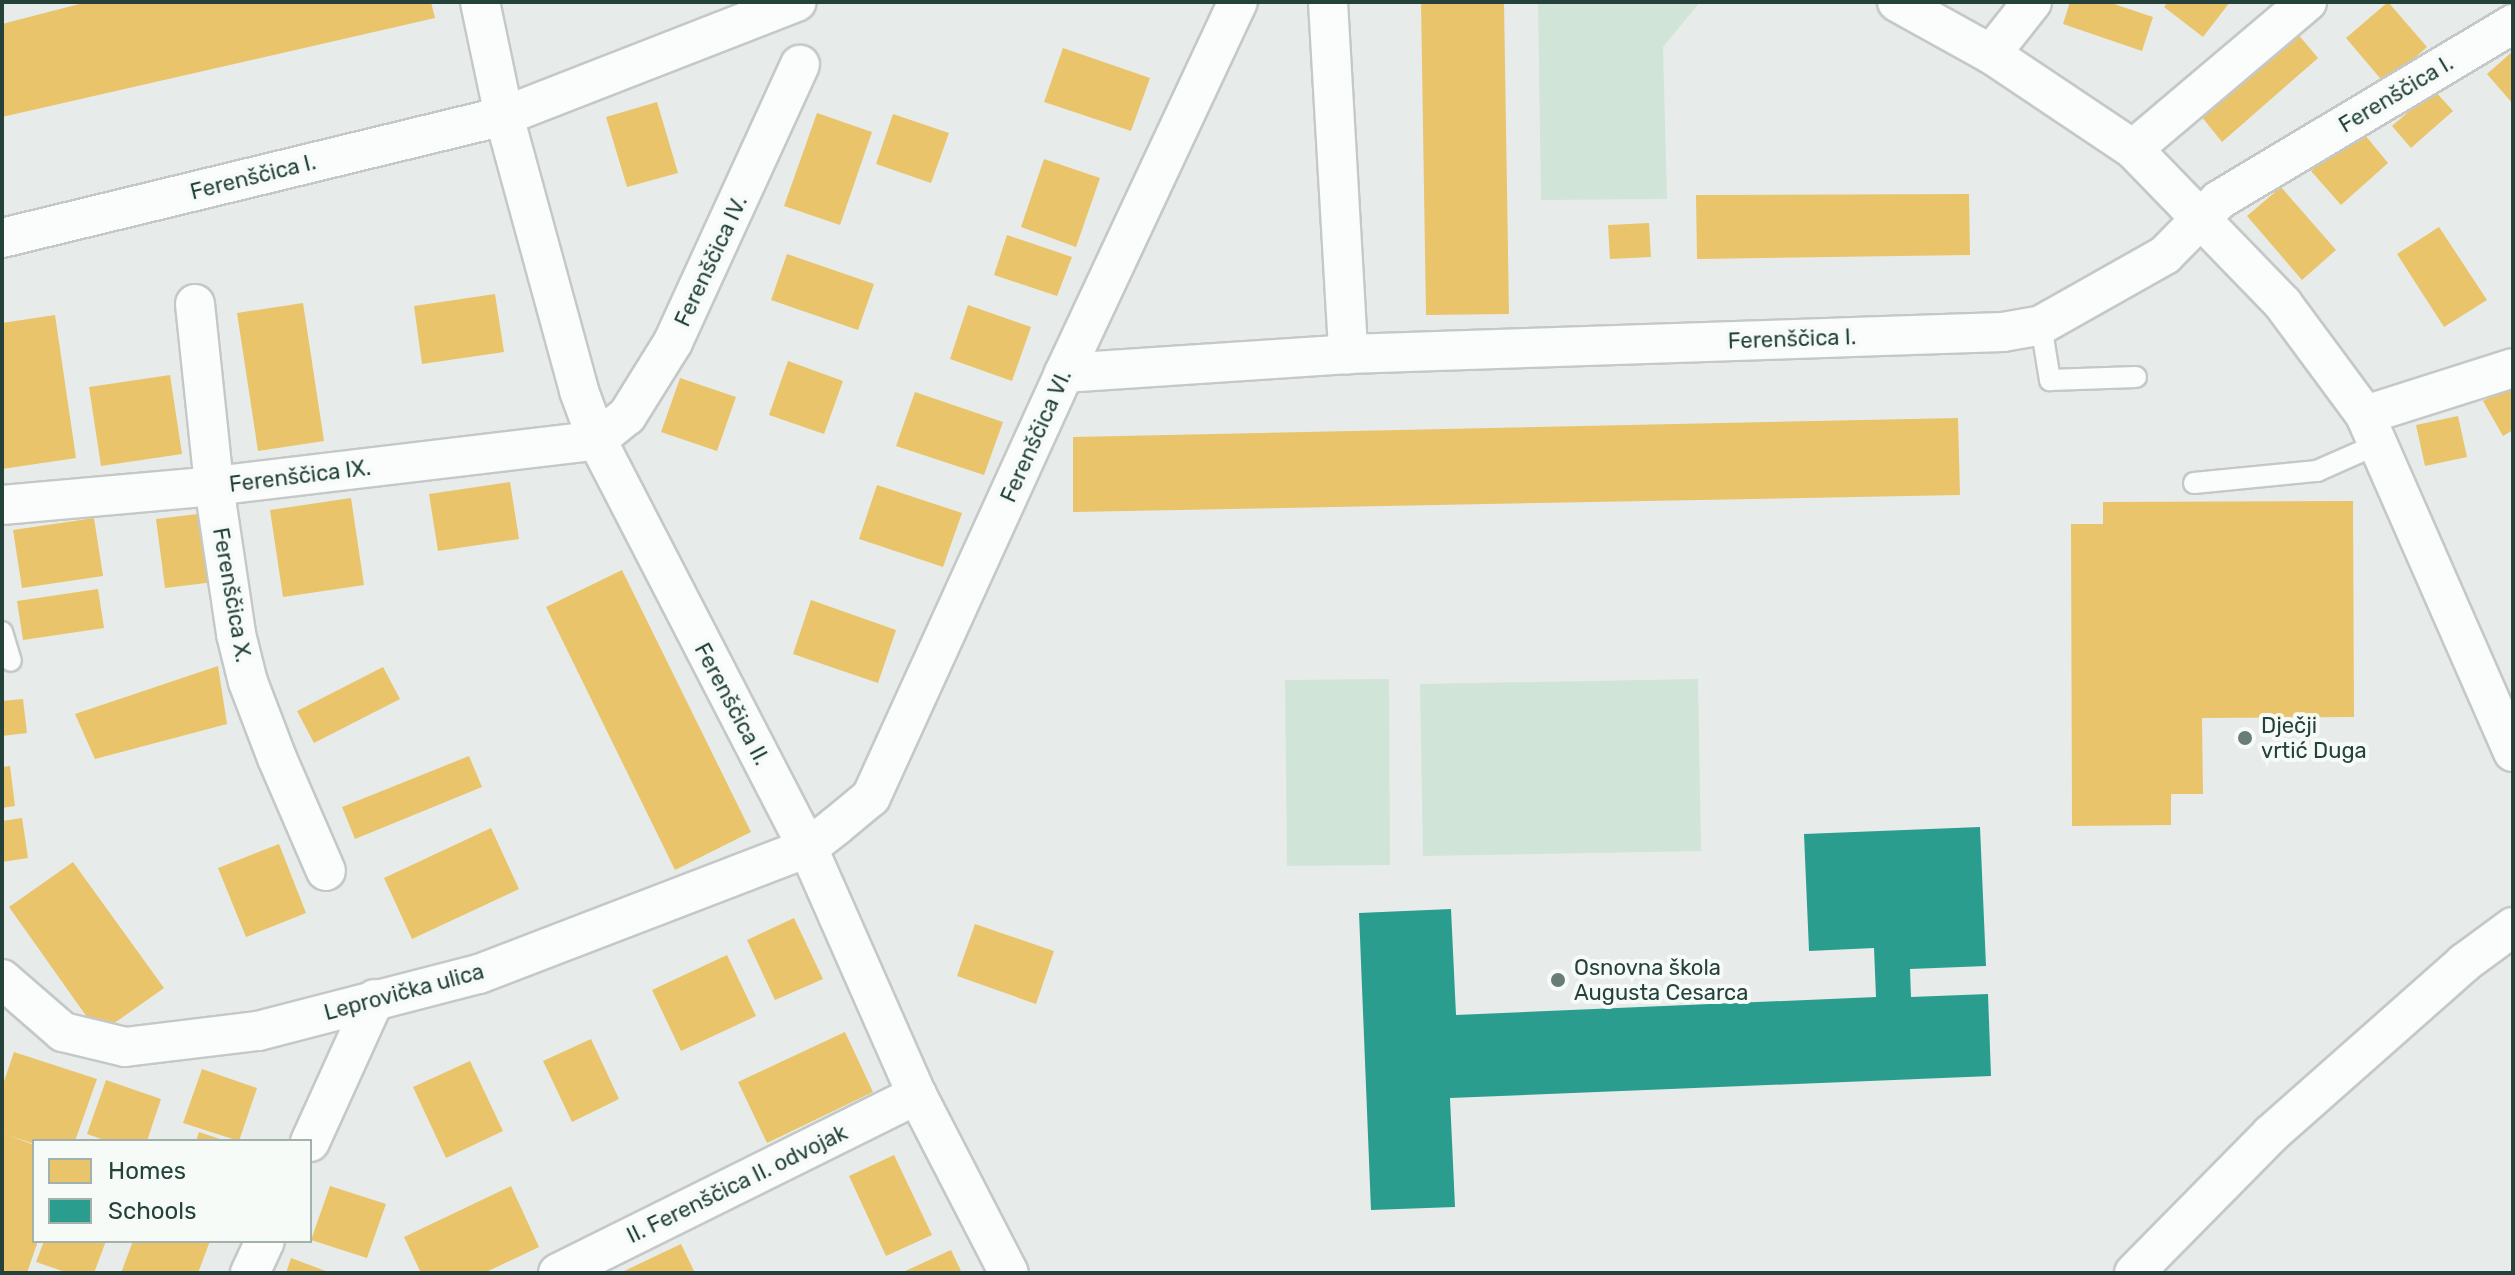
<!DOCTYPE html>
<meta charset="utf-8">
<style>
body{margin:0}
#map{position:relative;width:2515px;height:1275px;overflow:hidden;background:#e7ecea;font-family:Rubik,sans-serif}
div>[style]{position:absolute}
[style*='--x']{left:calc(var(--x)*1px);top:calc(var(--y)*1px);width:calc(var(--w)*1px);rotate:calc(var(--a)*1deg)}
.green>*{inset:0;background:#d0e5d7}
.homes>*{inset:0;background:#e9c46a}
.schools>*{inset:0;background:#2a9d8f}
.roads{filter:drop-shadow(2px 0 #c4c9c7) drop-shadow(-2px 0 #c4c9c7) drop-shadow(0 2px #c4c9c7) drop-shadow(0 -2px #c4c9c7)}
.service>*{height:20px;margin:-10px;padding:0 10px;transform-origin:10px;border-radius:10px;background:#fbfcfc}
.minor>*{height:38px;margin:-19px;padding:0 19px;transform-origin:19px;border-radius:19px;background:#fbfcfc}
.dots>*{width:22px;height:22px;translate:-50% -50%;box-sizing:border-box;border:4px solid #f6fbf8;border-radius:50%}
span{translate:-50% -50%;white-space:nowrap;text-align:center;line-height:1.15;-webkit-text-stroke:8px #f6fbf8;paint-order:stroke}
.street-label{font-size:22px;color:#24413a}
.poi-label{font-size:22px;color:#24413a}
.left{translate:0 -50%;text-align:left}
.frame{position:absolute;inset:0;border:4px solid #24413a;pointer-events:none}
.legend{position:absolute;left:32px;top:1139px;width:280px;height:104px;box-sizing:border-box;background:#f6fbf8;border:2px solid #a2b1ac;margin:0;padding:10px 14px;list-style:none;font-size:24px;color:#24413a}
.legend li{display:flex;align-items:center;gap:16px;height:40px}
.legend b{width:40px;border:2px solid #a2b1ac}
</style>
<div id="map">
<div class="green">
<div style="clip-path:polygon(1538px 2px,1700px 2px,1663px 47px,1667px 199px,1541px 200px)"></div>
<div style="clip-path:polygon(1389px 679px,1390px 865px,1287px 866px,1285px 680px)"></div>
<div style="clip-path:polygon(1698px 679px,1701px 851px,1423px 856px,1420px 684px)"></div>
</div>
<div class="homes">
<div style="clip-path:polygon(87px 2px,431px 2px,435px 18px,2px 117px,2px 24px)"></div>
<div style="clip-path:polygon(1421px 2px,1504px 2px,1509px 314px,1426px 315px)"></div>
<div style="clip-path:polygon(2070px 2px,2108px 2px,2153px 17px,2142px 51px,2063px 24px)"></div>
<div style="clip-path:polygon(2168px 2px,2230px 2px,2203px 37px,2164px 7px)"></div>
<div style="clip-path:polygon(2388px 2px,2427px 47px,2385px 84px,2346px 38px)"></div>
<div style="clip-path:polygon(2297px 33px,2318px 58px,2222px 142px,2201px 116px)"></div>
<div style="clip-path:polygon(1063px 48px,1150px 78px,1131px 131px,1044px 102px)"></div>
<div style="clip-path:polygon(2513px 51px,2513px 104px,2487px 74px)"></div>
<div style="clip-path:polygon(2434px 90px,2453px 111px,2411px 148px,2392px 126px)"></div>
<div style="clip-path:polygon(657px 102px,678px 173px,627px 187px,606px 117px)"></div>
<div style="clip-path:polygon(817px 113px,872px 132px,840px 225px,784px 206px)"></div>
<div style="clip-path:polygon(893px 114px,949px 133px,931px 183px,876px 164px)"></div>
<div style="clip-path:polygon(2360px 129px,2388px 163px,2341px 205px,2311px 171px)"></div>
<div style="clip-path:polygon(1044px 159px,1100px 178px,1076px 247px,1021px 227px)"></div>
<div style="clip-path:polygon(2281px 187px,2336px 250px,2302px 280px,2247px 216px)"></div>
<div style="clip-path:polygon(1969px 194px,1970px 255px,1697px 259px,1696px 195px)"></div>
<div style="clip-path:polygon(1649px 223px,1651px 257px,1610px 259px,1608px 225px)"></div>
<div style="clip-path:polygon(2439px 227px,2487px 300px,2444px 327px,2397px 254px)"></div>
<div style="clip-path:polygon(1007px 235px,1072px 257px,1057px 296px,994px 275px)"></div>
<div style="clip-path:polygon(787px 254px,874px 284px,858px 330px,771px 300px)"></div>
<div style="clip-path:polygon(495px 294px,504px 352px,422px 364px,414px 306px)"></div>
<div style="clip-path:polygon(303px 303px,324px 441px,258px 451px,237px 313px)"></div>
<div style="clip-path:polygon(968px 305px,1031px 327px,1012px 381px,950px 359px)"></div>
<div style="clip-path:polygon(55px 315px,76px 458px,2px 469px,2px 323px)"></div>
<div style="clip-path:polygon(788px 361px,843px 381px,824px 434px,769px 415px)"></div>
<div style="clip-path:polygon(170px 375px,182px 454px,101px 466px,89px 387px)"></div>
<div style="clip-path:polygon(680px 378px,736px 397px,717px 451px,661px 432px)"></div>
<div style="clip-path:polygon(2513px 384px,2513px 430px,2503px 436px,2483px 401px)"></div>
<div style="clip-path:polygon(915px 392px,1003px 422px,984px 475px,896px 446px)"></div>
<div style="clip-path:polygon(2458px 416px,2467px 457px,2425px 466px,2416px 425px)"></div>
<div style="clip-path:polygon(1958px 418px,1960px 495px,1073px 512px,1073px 437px)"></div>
<div style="clip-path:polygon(510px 482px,519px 539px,438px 551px,429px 494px)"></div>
<div style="clip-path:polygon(877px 485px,962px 513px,943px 567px,859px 539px)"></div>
<div style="clip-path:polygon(351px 498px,364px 585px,283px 597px,270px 510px)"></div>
<div style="clip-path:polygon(2353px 501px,2354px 717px,2202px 718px,2203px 794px,2171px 794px,2171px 825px,2072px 826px,2071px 524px,2103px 524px,2103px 502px)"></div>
<div style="clip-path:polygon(206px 513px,214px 582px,165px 588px,156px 519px)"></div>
<div style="clip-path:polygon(94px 518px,103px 576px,22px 588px,13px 530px)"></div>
<div style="clip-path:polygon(622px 570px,751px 832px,675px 870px,546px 607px)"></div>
<div style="clip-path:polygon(98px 589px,104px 628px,23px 640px,17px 601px)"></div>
<div style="clip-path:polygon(811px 600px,896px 630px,878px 683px,793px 654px)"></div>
<div style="clip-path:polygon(218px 666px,227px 724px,95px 759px,75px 714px)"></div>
<div style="clip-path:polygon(383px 667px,400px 699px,314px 743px,297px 711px)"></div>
<div style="clip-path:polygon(23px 699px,27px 733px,2px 736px,2px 701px)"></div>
<div style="clip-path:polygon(469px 756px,482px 787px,355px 839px,342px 807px)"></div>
<div style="clip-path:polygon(10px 766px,15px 806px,2px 808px,2px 767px)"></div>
<div style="clip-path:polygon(22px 818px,28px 858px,2px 862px,2px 821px)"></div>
<div style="clip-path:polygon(491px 828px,519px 889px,412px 939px,384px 878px)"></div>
<div style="clip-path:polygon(279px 844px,306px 913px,246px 937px,218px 868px)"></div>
<div style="clip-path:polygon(73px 862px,164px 988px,99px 1034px,9px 907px)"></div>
<div style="clip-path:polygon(794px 918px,823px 979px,775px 1000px,747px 940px)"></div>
<div style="clip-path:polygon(975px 924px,1054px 951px,1036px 1004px,957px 976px)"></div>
<div style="clip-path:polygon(727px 955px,756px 1016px,681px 1051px,652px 990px)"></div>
<div style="clip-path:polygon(845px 1032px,873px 1092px,767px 1143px,738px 1082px)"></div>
<div style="clip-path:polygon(591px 1039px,619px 1099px,572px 1122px,543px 1061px)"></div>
<div style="clip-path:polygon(14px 1052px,97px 1079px,75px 1141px,34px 1141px,34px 1144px,5px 1134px,34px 1145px,34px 1241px,38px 1241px,27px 1273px,2px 1273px,2px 1087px)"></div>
<div style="clip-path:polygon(470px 1061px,503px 1131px,446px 1158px,413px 1087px)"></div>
<div style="clip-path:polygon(202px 1069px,257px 1088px,239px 1141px,183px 1123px)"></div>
<div style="clip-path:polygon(106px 1080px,161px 1099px,147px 1141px,107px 1141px,87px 1134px)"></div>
<div style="clip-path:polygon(199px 1132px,223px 1140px,223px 1141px,196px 1141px)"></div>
<div style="clip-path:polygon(894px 1155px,932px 1235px,886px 1256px,849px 1176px)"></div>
<div style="clip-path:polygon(330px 1186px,386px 1204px,367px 1258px,311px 1240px)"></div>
<div style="clip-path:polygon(511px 1186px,539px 1247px,484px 1273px,421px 1273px,404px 1237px)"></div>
<div style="clip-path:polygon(44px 1241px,106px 1241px,94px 1273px,68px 1273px,36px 1262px)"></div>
<div style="clip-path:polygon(133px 1241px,210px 1241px,198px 1273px,121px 1273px)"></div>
<div style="clip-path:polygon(681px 1244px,695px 1273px,620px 1273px)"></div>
<div style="clip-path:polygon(951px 1250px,962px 1273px,901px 1273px)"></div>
<div style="clip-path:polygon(291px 1258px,331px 1273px,286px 1273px)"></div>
</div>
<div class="schools">
<div style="clip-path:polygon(1980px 827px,1986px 966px,1910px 969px,1911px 997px,1988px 994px,1991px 1076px,1450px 1098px,1455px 1207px,1371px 1210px,1359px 913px,1451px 909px,1456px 1015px,1876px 997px,1874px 948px,1809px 951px,1804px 834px)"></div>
</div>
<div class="roads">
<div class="service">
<div style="--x:2041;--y:325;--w:56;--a:80.7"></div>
<div style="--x:2050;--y:380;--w:86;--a:-2"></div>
<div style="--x:2194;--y:483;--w:124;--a:-5.6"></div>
<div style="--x:2317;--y:471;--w:64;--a:-23.8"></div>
<div style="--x:2;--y:632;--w:30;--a:73"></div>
</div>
<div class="minor">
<div style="--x:480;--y:2;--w:116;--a:78.1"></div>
<div style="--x:504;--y:116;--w:285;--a:74.7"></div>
<div style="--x:579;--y:391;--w:52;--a:69.8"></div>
<div style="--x:597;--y:440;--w:459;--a:62.7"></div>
<div style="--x:808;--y:848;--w:270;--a:66.2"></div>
<div style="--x:917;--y:1095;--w:200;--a:62.7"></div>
<div style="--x:1328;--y:2;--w:353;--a:86.7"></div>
<div style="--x:1897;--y:2;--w:107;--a:29"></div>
<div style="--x:1991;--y:54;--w:171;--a:33.8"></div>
<div style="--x:2133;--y:149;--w:216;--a:45.9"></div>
<div style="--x:2283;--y:304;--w:138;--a:53.5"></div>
<div style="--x:2365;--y:415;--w:368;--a:66.3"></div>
<div style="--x:1991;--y:54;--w:66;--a:-51.7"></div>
<div style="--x:2133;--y:149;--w:228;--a:-40.2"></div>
<div style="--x:2;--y:238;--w:517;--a:-13.66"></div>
<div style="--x:504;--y:116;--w:314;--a:-21.3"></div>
<div style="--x:195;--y:304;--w:183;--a:84"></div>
<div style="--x:214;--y:486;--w:150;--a:81.5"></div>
<div style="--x:236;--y:634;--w:49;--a:76"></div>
<div style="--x:248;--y:682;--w:81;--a:69.1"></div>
<div style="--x:277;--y:758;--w:123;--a:66.6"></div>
<div style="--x:1064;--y:373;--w:285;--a:-3.8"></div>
<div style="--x:1348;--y:354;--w:655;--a:-1.92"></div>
<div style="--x:2003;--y:332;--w:39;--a:-10"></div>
<div style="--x:2041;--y:325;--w:142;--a:-29.4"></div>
<div style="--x:2165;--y:255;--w:77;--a:-45.5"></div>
<div style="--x:2219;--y:200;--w:343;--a:-30.9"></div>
<div style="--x:2365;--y:415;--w:155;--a:-17.6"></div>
<div style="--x:2;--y:505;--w:213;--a:-5.1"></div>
<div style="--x:214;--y:486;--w:386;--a:-6.8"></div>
<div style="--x:597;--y:440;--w:38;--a:-39"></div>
<div style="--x:627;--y:416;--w:87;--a:-58.1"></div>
<div style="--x:673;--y:342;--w:305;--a:-65.4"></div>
<div style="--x:2;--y:979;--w:81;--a:41"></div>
<div style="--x:63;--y:1032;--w:64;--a:13.6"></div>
<div style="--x:125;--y:1047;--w:134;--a:-6.9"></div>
<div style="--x:258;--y:1031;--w:228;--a:-14.5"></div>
<div style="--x:479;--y:974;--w:352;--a:-21"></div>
<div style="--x:808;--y:848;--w:36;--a:-38"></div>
<div style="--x:836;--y:826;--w:45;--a:-39.6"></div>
<div style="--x:871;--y:797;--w:466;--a:-65.5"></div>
<div style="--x:1064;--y:373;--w:410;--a:-64.9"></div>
<div style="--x:310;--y:1142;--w:157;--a:-65.6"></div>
<div style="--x:250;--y:1273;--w:35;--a:-65"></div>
<div style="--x:558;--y:1273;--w:401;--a:-26.4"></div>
<div style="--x:2134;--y:1273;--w:195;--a:-45.4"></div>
<div style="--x:2271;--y:1134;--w:258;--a:-41.5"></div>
<div style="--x:2464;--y:963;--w:61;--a:-36.3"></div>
</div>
</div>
<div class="dots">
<div style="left:2245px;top:738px;background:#687d78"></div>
<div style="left:1558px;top:980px;background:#687d78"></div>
</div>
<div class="street-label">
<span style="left:2396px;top:94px;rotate:-31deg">Ferenščica I.</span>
<span style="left:253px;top:177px;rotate:-14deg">Ferenščica I.</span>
<span style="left:711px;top:261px;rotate:-65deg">Ferenščica IV.</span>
<span style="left:1792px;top:339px;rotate:-2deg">Ferenščica I.</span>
<span style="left:1036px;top:436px;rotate:-66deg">Ferenščica VI.</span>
<span style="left:300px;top:476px;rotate:-7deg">Ferenščica IX.</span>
<span style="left:232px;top:595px;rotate:80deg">Ferenščica X.</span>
<span style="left:732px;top:704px;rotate:62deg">Ferenščica II.</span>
<span style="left:404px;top:992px;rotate:-15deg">Leprovička ulica</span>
<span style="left:737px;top:1184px;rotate:-26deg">II. Ferenščica II. odvojak</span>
</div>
<div class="poi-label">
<span class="left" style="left:2261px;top:738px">Dječji<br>vrtić Duga</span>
<span class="left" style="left:1574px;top:980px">Osnovna škola<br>Augusta Cesarca</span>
</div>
<div class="frame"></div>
<ul class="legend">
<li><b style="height:22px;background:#e9c46a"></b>Homes</li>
<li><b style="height:22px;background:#2a9d8f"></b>Schools</li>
</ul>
</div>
